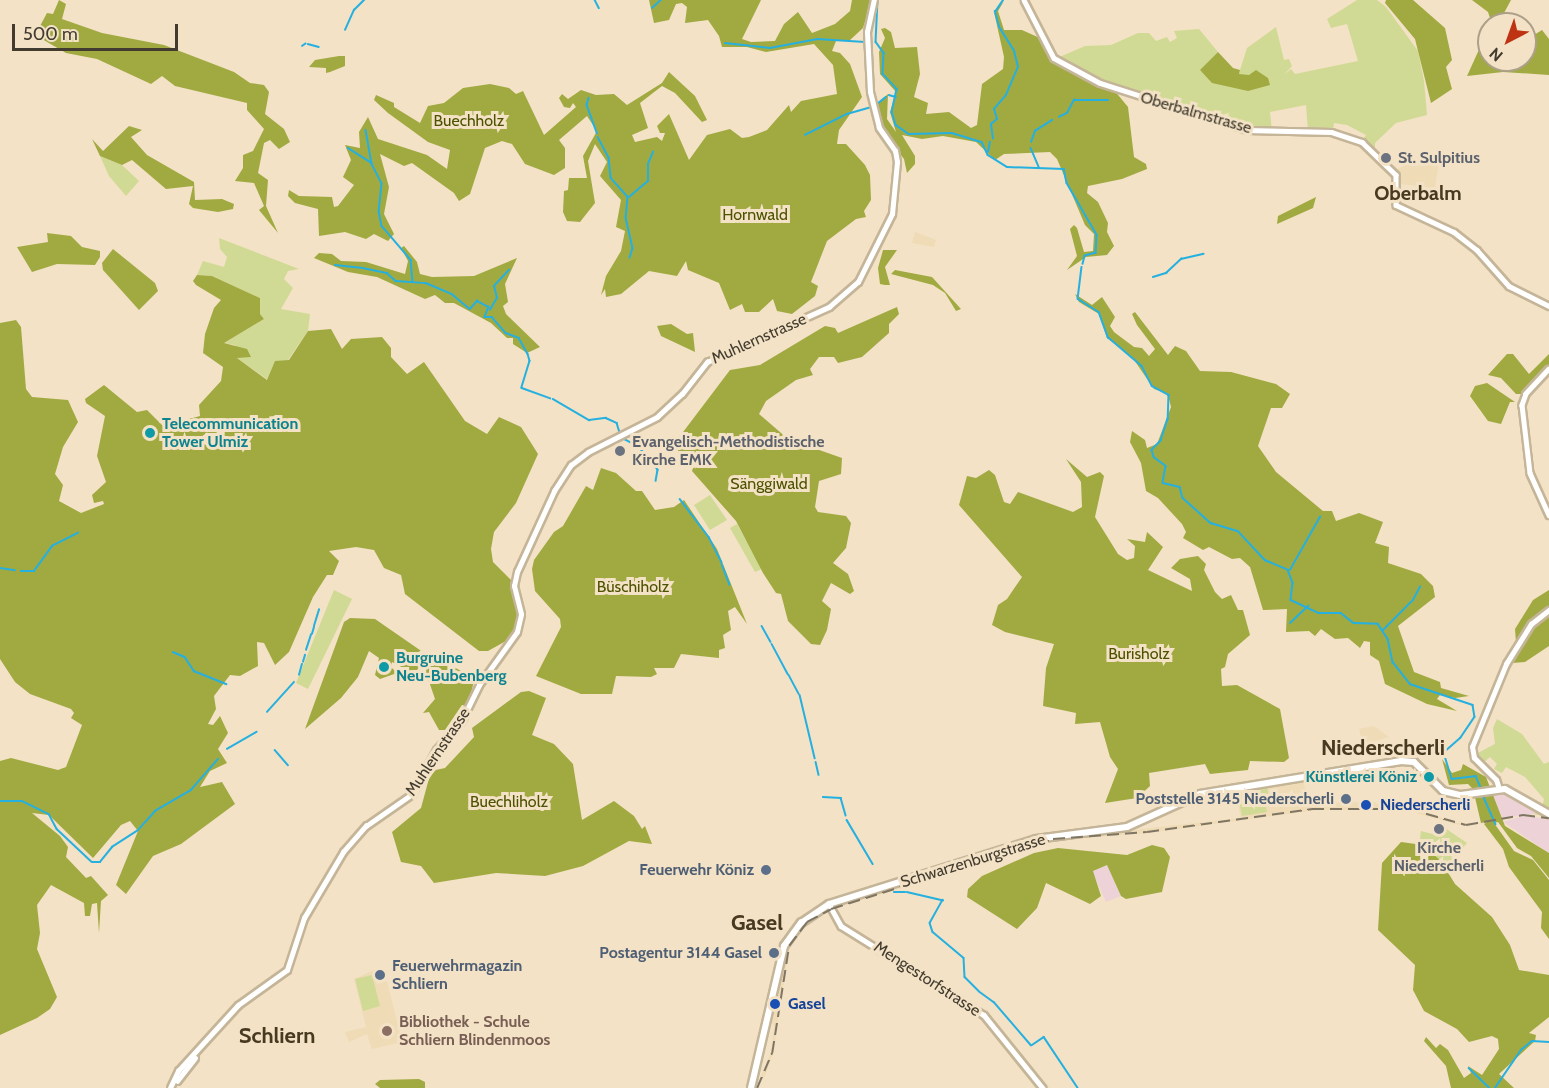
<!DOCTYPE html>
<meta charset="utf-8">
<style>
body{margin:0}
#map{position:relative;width:1549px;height:1088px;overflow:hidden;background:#f3e2c5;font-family:Cabin,sans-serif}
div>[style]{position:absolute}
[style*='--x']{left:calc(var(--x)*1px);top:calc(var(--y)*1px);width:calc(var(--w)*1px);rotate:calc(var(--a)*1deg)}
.built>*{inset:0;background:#efdbb6}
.industrial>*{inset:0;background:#edd3d7}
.green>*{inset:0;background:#d1da94}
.forest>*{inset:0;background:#a0aa41}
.stream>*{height:1.5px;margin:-0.75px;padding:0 0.75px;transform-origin:0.75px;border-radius:0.75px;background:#25b0e0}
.roads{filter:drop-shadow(2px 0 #c5b598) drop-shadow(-2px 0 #c5b598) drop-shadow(0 2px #c5b598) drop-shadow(0 -2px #c5b598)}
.minor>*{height:4.5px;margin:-2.25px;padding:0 2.25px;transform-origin:2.25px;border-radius:2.25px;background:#fff}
.major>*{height:6px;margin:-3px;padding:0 3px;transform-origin:3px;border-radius:3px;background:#fff}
.rail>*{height:1.5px;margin-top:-0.75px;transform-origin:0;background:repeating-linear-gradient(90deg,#7f7563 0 12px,transparent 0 18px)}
.dots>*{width:16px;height:16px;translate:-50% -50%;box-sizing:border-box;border:3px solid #f3e2c5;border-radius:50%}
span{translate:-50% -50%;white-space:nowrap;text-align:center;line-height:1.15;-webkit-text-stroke:6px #f3e2c5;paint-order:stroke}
.street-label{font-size:16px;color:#423c30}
.park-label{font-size:16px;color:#4c5200}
.worship-label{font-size:16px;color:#5b616d;font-weight:700}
.left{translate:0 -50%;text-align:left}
.culture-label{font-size:16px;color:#0d838f;font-weight:700}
.right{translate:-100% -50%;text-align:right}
.service-label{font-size:16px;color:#4e5e75;font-weight:700}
.transit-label{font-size:16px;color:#164399;font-weight:700}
.education-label{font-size:16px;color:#785e54;font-weight:700}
.quarter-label{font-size:20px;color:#483a21;font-weight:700}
.district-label{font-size:22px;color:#483a21;font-weight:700}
.north{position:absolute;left:1477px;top:12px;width:60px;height:60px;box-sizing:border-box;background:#f3e2c5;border:2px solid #aca089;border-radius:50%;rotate:221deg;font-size:16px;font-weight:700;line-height:24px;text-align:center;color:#423c30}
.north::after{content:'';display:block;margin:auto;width:21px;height:27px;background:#be3412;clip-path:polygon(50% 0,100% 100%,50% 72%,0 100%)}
.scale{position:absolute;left:12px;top:24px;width:166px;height:27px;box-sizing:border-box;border:3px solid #423c30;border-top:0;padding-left:8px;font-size:18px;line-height:21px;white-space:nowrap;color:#423c30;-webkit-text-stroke:4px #f3e2c5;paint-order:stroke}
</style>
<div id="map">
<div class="built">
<div style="clip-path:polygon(1422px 154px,1440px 156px,1435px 188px,1400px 184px,1395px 171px)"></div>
<div style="clip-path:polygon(915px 232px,936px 240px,934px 247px,912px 243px)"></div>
<div style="clip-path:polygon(1374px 726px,1389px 737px,1363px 745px,1359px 729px)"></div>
<div style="clip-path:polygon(1303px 776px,1307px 803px,1375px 802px,1382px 807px,1419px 810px,1457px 823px,1487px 823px,1459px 825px,1406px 810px,1317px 810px,1148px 833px,1053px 840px,827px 911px,804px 926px,789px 949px,773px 1054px,765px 1076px,756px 1088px,771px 1052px,774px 1026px,769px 1019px,787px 948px,802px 925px,815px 915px,1041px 840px,1241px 818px,1234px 787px)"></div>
<div style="clip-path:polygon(374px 970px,377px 984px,387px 981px,402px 1042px,372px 1049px,367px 1034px,349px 1042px,345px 1032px,366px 1027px,354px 979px)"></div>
</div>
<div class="industrial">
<div style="clip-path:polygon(1501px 789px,1539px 809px,1534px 814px,1503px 818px,1495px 806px,1491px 791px)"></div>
<div style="clip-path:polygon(1523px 816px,1549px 819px,1549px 853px,1503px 822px)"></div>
<div style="clip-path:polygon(1107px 865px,1121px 896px,1106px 902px,1092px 871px)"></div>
</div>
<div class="green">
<div style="clip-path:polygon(1357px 0,1377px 0,1386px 7px,1418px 51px,1424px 81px,1427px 115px,1396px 123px,1375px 143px,1375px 154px,1362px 141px,1366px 135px,1347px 125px,1334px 123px,1333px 131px,1308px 131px,1306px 105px,1270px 112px,1272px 131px,1254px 130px,1116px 88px,1068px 67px,1057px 58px,1085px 46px,1111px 45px,1138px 33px,1149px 33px,1156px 41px,1167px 37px,1170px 42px,1177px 38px,1174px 31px,1199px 29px,1218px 52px,1200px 71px,1263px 87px,1267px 85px,1239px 74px,1240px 70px,1247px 48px,1276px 27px,1284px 60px,1289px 59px,1292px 66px,1284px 75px,1291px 69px,1295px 74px,1358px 61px,1347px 24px,1331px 28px,1327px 19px)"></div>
<div style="clip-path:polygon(100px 156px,122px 165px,139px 181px,126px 196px,109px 176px)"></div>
<div style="clip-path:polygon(219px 238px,299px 269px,288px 271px,284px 279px,293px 288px,281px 309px,310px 314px,308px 331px,288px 360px,268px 380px,237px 358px,235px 345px,224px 343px,264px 319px,260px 314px,260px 298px,212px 276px,197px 275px,203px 261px,224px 267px,227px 257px,220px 249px)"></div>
<div style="clip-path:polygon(710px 495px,727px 520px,710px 530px,694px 505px)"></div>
<div style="clip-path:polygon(737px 524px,762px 569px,755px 572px,730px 528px)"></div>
<div style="clip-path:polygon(334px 590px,352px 599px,308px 689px,296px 683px)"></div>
<div style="clip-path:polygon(1497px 719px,1522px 734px,1544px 764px,1549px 762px,1549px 817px,1534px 814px,1542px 808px,1544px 799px,1525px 777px,1506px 767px,1502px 773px,1494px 769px,1497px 764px,1490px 757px,1482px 764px,1474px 755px,1495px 744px,1493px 728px)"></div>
<div style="clip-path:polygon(1267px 786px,1270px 803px,1254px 806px,1266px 807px,1267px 812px,1242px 816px,1237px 791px)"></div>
<div style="clip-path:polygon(1445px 828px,1467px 843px,1447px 866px,1419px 846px,1421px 831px,1440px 836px)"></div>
<div style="clip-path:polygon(372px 975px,380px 1006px,363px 1011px,355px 979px)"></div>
</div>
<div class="forest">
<div style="clip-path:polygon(59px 0,66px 4px,62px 19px,102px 33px,164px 45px,234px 72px,250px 83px,264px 85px,269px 92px,265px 114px,284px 129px,290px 142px,279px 149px,270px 140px,264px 143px,258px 173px,268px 180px,266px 206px,278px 233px,259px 210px,264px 206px,254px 183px,235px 181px,243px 168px,243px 155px,253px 151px,264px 129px,247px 110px,247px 103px,175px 86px,162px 76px,151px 84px,97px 59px,66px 53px,42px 39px,40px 26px,47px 13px,53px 14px)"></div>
<div style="clip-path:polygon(649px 0,761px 0,742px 39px,751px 42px,775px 41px,784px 24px,798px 12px,812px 33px,835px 24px,850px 11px,852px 0,872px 0,863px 28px,849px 41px,836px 41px,832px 51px,840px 53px,850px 64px,862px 97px,839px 130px,837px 144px,846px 144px,865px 165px,870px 175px,871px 200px,864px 211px,866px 217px,856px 219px,827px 241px,811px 282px,818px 286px,815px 296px,792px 314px,777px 311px,773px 299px,759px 312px,745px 312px,742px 304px,730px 310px,719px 283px,688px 270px,686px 261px,677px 276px,649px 271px,621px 294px,606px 297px,605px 289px,601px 295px,606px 276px,621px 251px,625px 231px,616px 227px,621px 200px,600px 176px,607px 162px,595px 144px,588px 161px,595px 203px,580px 222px,567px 221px,563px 212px,564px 191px,568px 190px,569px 178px,587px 178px,583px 156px,597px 131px,587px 116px,559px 140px,565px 148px,565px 168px,554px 175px,525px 164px,512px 144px,502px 141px,485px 148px,470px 194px,459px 201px,454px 193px,412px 163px,404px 166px,380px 154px,389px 187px,384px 214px,394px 234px,388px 241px,374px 234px,366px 239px,345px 232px,319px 236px,318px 209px,295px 203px,288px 196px,289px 190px,299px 196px,332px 197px,334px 207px,338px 206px,354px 185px,343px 177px,351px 160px,345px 145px,360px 148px,359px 132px,368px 117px,378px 139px,427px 155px,447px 169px,450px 150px,428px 142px,388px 113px,374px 100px,376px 95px,394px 103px,394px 107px,420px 123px,428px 106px,444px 103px,463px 88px,490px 84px,509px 88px,516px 94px,523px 91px,544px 135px,576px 107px,573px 103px,570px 108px,564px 107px,559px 98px,562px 94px,568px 99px,581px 90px,596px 95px,614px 94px,627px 105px,662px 83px,669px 72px,695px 96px,707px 120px,702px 122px,675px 93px,662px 86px,640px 103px,648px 128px,632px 135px,635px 142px,657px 137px,662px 141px,665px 133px,660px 133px,657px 126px,669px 114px,689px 160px,707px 135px,730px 129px,742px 138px,749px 137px,767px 130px,789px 105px,791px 112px,801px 101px,837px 94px,833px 65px,814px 44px,766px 52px,747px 47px,722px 47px,719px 36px,708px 20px,685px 23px,687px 7px,682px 3px,676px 4px,669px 20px,654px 23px)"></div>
<div style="clip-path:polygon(1386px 0,1413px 0,1445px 28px,1452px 60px,1446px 67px,1452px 89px,1431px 103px,1415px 39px,1385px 3px)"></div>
<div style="clip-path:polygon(1472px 0,1511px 0,1504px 13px,1516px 24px,1492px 24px,1488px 12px)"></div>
<div style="clip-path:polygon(1004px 1px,998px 11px,1004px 30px,1022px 30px,1042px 39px,1050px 55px,1065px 69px,1114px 90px,1128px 107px,1134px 157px,1146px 164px,1147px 169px,1122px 179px,1088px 186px,1087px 193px,1098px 202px,1108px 223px,1107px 232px,1114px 246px,1107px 255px,1086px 257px,1067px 270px,1077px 256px,1070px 229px,1074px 225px,1077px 228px,1084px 252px,1093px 251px,1094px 234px,1085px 225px,1057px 159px,1050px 152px,1004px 154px,995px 160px,976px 142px,943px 136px,922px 139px,902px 135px,915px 156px,915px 164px,907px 173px,904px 159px,882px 131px,875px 105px,888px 94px,887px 119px,896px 132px,890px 112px,896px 92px,880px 74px,879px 52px,885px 38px,881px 29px,885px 28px,891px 32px,895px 48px,917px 47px,920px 74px,914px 97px,928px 103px,926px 114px,949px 112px,971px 128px,977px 125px,982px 84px,1003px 69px,1004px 57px,994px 12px)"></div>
<div style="clip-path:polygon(1542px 30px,1549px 39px,1549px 75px,1503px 72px,1467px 76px,1482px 43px,1489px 36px,1489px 60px,1525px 60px,1525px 31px,1534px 35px)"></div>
<div style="clip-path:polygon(1218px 52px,1233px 68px,1240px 70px,1239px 74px,1249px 75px,1256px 70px,1268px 78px,1270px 85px,1248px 91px,1212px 83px,1200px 70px)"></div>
<div style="clip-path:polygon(339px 56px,345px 56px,345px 66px,330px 72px,326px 73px,326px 68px,309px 67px,315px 60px)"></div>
<div style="clip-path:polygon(129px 126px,142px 130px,131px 137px,147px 155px,194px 182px,195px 200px,222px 199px,234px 204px,233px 209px,218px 212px,193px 208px,189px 204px,193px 186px,166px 189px,132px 160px,122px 165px,100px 156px,92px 139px,103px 151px)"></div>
<div style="clip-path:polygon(1316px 197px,1313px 208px,1277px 224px,1278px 216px)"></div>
<div style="clip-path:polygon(47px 233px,71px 236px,82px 247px,100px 251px,100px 257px,95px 265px,57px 264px,32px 272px,17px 247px,48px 242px)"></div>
<div style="clip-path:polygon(404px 246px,417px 262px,420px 274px,432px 277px,474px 276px,517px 258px,505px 284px,508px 302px,503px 306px,506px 314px,540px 347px,527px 353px,513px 344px,513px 338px,507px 338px,491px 323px,454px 303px,445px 303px,435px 295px,425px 299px,377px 277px,348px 272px,314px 258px,319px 253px,332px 254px,341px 261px,366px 262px,405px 274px,408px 261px,401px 248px)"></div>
<div style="clip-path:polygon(113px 249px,155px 283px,158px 291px,139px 310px,103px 270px,102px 263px)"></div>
<div style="clip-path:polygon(883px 250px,897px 250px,885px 267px,890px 285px,885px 285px,880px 284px,878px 268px)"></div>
<div style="clip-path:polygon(895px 270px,932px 277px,961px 309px,956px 311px,945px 293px,933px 285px,891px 274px)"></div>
<div style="clip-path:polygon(197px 275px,212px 276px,260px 298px,260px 314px,264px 319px,224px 343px,247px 349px,251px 357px,237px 358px,267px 380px,275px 361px,289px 360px,308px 331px,331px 329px,342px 349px,351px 339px,382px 337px,391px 348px,391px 357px,407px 374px,424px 362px,465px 421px,487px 434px,499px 417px,521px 427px,538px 454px,516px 503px,494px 532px,491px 549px,493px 562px,512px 581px,519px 624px,513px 637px,488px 651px,479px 651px,405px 594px,401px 575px,384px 568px,374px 550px,356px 547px,329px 551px,339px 561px,333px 575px,327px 575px,313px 597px,289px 652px,275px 665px,264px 643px,257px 642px,258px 666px,240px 676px,230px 675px,214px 696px,216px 709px,208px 724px,213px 725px,220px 716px,228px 733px,218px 749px,227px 763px,210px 771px,200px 787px,222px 782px,235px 804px,181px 844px,153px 856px,126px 894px,116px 885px,138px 831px,130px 821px,121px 825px,93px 858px,49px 815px,32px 813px,60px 836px,68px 847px,66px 857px,86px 878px,91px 876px,108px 895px,101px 901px,99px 933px,97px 903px,92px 904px,90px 916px,85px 916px,84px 903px,51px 885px,37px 905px,40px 933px,37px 949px,57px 997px,50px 1009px,37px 1018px,0 1035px,0 761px,11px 758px,58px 770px,66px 767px,82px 725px,71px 718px,74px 713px,71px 709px,30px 694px,15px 682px,0 659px,0 323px,16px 320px,21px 327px,26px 389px,32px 397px,68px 400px,78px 422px,63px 447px,55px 474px,63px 485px,59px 501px,81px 513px,104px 504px,103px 501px,94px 503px,92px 495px,106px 482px,97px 456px,105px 416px,86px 403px,85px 399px,104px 385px,137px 412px,147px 410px,163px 426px,200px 416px,199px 405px,221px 381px,223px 367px,203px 353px,205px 334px,214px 308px,221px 300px,196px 285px,193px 281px)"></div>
<div style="clip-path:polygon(1075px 294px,1092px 305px,1102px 297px,1115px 317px,1110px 326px,1114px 332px,1134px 347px,1142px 348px,1149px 356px,1155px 349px,1137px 325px,1132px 314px,1135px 312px,1168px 355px,1175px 346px,1186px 351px,1200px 371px,1231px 372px,1276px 384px,1290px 394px,1282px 408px,1271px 408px,1258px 446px,1276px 472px,1323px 511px,1332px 511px,1336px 521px,1359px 513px,1383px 522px,1375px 543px,1389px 547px,1388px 563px,1421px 574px,1433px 586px,1435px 597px,1398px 626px,1414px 672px,1440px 682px,1441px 688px,1469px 696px,1455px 698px,1440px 695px,1437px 699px,1457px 711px,1427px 704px,1385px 684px,1379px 661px,1370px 655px,1370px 642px,1364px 641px,1360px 648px,1348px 638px,1335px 639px,1321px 629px,1315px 636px,1309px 631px,1286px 632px,1287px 609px,1263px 610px,1250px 567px,1240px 558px,1232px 559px,1209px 547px,1203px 550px,1183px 538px,1186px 532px,1182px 524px,1158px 498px,1146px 491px,1141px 463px,1130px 442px,1132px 431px,1145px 440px,1147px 448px,1157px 444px,1171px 407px,1169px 399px,1166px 393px,1154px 389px,1132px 357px,1107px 338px,1099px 314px,1079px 302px)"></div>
<div style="clip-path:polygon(897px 307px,899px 314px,889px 324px,889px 333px,862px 357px,838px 363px,834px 357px,819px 357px,810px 369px,813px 375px,796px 380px,766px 401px,759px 414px,788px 439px,842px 458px,841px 474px,819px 481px,815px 507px,818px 512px,846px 516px,851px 523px,846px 548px,833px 563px,848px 574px,854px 591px,850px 594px,831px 583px,822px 601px,831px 609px,827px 630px,820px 645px,811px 644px,788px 621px,781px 594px,776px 593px,763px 573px,736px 521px,692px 471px,696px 459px,679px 452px,674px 444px,730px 370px,760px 365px,825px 326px,835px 328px,838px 333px)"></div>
<div style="clip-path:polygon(671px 324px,687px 334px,693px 333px,695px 352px,661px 336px,657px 326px)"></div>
<div style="clip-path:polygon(1507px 354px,1513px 354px,1529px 374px,1549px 354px,1549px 367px,1539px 381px,1523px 394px,1516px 394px,1501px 378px,1488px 375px)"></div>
<div style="clip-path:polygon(1487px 383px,1515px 402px,1510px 402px,1501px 424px,1488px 421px,1470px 396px,1475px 386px)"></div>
<div style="clip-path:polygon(1066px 459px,1087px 477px,1100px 472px,1104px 476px,1095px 517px,1118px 554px,1127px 560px,1134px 558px,1135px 546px,1127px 539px,1145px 542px,1147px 532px,1163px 547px,1148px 570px,1192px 591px,1190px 579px,1171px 568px,1180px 559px,1198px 556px,1206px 564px,1204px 570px,1215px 592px,1222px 599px,1231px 595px,1238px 610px,1243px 610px,1250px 635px,1228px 654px,1225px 667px,1221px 669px,1222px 686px,1237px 685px,1280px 709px,1289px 758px,1284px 762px,1250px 761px,1248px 770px,1210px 774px,1205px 764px,1149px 773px,1150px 786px,1137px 798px,1105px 803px,1118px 769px,1110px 757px,1100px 722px,1075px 724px,1076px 713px,1043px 706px,1046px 668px,1054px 644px,1005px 632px,992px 625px,998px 605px,1007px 599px,1022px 577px,959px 505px,967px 476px,976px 478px,989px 470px,995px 475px,1004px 502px,1010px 504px,1018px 492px,1073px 512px,1082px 507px,1081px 482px)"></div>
<div style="clip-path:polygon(601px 468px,616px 473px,636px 491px,642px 491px,655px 510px,674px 507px,684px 500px,717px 549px,747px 624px,735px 607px,728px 611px,731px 630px,723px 635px,725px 648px,719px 650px,719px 658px,681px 654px,674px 668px,654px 668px,657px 674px,651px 677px,616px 676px,612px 694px,581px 694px,536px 676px,561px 627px,560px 619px,535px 591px,532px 569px,534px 560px,554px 532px,563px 526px,586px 486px,593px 490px)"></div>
<div style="clip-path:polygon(1549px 590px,1549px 646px,1525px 662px,1512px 663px,1514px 657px,1507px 654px,1516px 642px,1515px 629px,1533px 600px)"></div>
<div style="clip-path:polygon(350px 618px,375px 619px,443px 666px,446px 663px,465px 673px,474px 681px,468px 706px,462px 705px,445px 730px,439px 730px,429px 712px,423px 713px,435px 699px,422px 661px,415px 674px,392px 662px,391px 667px,397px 673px,380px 679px,375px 675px,379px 658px,369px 651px,358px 677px,341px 698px,305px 729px,344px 622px)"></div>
<div style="clip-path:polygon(529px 691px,546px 698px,532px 735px,554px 744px,573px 764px,582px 820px,614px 801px,634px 816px,642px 829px,645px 826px,652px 844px,629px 841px,583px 866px,545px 876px,496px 873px,434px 883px,421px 866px,401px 862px,392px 832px,421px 808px,431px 771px,445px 768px,474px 737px,472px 728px,521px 692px)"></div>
<div style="clip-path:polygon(1442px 759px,1452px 773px,1461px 770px,1463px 764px,1486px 777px,1505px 826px,1549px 853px,1549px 878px,1531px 856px,1517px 848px,1498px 822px,1494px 823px,1514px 851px,1533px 860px,1549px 880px,1549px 939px,1541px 928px,1542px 912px,1509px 867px,1503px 849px,1484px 824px,1487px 822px,1481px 823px,1473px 789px,1468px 784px,1449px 785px)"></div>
<div style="clip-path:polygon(1401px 842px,1423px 845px,1441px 861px,1455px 884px,1492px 917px,1510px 945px,1519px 970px,1549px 975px,1549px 1017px,1529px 1033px,1536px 1035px,1535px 1041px,1499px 1074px,1514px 1088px,1451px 1088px,1446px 1066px,1424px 1041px,1426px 1037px,1436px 1048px,1440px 1044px,1448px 1050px,1464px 1078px,1471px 1073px,1468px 1066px,1482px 1075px,1499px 1049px,1498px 1039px,1492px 1036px,1469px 1042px,1457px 1029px,1424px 1011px,1413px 990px,1415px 965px,1378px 930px,1382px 863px)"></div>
<div style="clip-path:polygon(1152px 845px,1164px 848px,1170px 857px,1162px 892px,1126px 899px,1121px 896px,1107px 865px,1093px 871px,1101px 896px,1090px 904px,1046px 883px,1037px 908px,1017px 929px,967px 897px,968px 889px,982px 876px,1034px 853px,1058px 848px,1127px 855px)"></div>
<div style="clip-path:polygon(419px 1079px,425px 1082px,425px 1088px,380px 1088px,375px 1084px,380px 1080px)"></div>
</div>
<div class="stream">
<div style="--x:595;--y:0;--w:9;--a:63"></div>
<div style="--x:878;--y:0;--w:42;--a:92.7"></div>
<div style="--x:876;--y:42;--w:14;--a:54"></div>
<div style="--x:884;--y:53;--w:21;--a:93"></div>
<div style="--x:883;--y:74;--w:21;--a:47"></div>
<div style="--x:897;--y:89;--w:24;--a:102"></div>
<div style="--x:892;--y:112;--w:14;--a:73"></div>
<div style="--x:896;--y:125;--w:16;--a:35"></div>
<div style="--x:909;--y:134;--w:43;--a:-1.3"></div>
<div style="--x:952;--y:133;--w:31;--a:17"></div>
<div style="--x:982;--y:142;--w:14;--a:65"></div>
<div style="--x:988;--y:155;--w:22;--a:32"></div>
<div style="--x:1007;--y:167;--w:57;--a:2"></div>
<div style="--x:1064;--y:169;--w:14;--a:78"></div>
<div style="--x:1067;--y:183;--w:60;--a:60"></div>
<div style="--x:1097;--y:235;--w:18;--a:93"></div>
<div style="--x:1096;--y:253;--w:11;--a:165"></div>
<div style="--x:1085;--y:256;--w:8;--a:104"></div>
<div style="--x:652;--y:8;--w:12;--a:-42"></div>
<div style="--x:345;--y:30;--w:22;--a:-66"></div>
<div style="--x:354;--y:10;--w:14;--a:-45"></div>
<div style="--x:725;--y:43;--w:45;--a:6.3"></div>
<div style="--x:770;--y:48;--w:48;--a:-10.8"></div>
<div style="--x:817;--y:39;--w:48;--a:3.6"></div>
<div style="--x:308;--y:44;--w:11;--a:15"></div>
<div style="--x:302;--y:46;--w:4;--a:-34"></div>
<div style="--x:889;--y:95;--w:7;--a:16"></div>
<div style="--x:589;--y:98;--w:7;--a:106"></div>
<div style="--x:587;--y:105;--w:30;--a:70"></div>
<div style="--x:877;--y:104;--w:11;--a:-38"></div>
<div style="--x:1059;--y:117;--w:9;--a:-27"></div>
<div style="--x:1067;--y:113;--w:15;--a:-62"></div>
<div style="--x:1074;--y:100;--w:34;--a:0"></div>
<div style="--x:366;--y:130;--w:35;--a:80"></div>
<div style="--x:372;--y:164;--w:22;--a:63"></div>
<div style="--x:382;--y:184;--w:27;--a:96"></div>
<div style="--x:379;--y:211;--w:15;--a:79"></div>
<div style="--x:382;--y:226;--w:45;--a:49.5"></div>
<div style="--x:411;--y:260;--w:21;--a:85"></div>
<div style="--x:805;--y:135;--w:47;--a:-26.6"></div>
<div style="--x:847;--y:114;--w:26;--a:-16"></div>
<div style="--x:598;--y:137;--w:24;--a:62"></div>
<div style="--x:609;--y:158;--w:20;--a:84"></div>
<div style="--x:611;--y:178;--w:25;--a:48"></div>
<div style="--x:628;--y:197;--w:21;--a:95"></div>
<div style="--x:626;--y:218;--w:31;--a:77"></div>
<div style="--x:633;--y:248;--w:10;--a:107"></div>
<div style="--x:993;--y:139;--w:15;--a:-98"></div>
<div style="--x:991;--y:124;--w:8;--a:-40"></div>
<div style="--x:997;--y:119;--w:10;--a:-107"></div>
<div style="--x:994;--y:109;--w:18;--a:-49"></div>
<div style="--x:1006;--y:95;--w:30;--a:-67"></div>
<div style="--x:1018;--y:67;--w:16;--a:-104"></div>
<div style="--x:1014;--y:51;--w:28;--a:-122"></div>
<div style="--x:999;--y:27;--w:16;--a:-105"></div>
<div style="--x:995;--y:12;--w:14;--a:-56"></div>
<div style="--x:1031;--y:142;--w:12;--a:-70"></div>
<div style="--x:1035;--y:131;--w:20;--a:-33"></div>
<div style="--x:348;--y:148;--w:28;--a:32"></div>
<div style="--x:1031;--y:148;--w:21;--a:67"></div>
<div style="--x:988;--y:152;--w:10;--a:-79"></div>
<div style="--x:629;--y:197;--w:25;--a:-40"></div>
<div style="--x:648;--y:181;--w:17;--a:-90"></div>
<div style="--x:648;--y:164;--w:13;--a:-67"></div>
<div style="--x:335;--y:265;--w:28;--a:6"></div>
<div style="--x:363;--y:268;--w:25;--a:12"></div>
<div style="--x:387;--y:273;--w:12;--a:42"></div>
<div style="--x:396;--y:281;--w:30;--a:4"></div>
<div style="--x:426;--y:283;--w:28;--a:23"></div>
<div style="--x:452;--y:294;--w:23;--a:40"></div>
<div style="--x:470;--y:309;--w:11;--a:-49"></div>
<div style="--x:477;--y:301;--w:13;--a:27"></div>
<div style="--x:489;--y:307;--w:11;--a:112"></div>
<div style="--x:485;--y:317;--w:7;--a:0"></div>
<div style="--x:492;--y:317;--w:21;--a:49"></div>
<div style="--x:506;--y:333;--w:14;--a:21"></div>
<div style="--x:519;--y:338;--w:18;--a:61"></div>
<div style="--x:528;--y:354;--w:7;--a:74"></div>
<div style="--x:530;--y:361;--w:28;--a:107"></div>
<div style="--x:522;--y:388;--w:30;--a:20"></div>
<div style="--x:1082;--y:267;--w:32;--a:97"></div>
<div style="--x:1078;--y:299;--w:25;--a:32"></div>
<div style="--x:1099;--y:312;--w:27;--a:70"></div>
<div style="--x:1108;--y:337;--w:45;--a:40.5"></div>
<div style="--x:1142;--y:366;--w:22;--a:63"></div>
<div style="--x:1152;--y:386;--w:19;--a:28"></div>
<div style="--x:1169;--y:395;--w:24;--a:92"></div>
<div style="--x:1168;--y:419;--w:23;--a:108"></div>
<div style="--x:1161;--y:441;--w:13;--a:135"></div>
<div style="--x:1152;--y:450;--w:7;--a:74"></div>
<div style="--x:1154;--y:457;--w:15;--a:37"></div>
<div style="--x:1166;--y:466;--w:17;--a:100"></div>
<div style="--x:1163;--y:483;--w:17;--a:13"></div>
<div style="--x:1180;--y:487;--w:11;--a:75"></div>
<div style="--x:1183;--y:498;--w:38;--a:42"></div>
<div style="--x:1211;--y:523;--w:28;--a:17"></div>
<div style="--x:1238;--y:531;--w:40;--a:47"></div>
<div style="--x:1265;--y:560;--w:25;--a:23"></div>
<div style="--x:1288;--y:570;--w:14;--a:69"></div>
<div style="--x:1293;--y:583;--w:17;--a:97"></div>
<div style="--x:1291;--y:600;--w:31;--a:25"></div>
<div style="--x:1319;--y:613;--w:22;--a:0"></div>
<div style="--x:1341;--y:613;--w:16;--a:38"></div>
<div style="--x:1354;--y:623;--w:24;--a:2"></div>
<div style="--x:1378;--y:624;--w:18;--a:56"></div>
<div style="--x:1388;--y:639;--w:24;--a:78"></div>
<div style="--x:1393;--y:662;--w:28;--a:52"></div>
<div style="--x:1410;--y:684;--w:66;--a:18.4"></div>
<div style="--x:1473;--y:705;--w:12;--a:81"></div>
<div style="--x:1475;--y:717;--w:25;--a:124"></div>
<div style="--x:1461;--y:738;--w:21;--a:139"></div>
<div style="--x:1153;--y:277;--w:14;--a:-17"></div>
<div style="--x:1166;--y:273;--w:21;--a:-43"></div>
<div style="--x:1181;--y:259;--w:23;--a:-13"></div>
<div style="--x:490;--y:310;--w:14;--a:-60"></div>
<div style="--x:497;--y:298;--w:12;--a:-104"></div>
<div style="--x:494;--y:286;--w:22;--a:-47"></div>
<div style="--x:553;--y:399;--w:42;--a:30.3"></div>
<div style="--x:589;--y:420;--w:17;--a:-7"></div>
<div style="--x:606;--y:418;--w:12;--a:24"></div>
<div style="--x:617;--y:423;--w:10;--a:73"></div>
<div style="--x:624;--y:439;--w:16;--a:27"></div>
<div style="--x:638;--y:446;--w:24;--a:48"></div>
<div style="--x:654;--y:464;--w:7;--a:56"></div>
<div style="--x:658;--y:470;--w:11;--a:100"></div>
<div style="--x:680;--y:499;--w:48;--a:52.7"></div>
<div style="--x:709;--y:537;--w:28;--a:63"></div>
<div style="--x:722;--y:564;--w:22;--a:69"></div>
<div style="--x:0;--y:568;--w:15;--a:8"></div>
<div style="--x:1290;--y:570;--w:61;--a:-60.5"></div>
<div style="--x:21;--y:571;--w:13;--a:0"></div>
<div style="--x:34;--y:571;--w:31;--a:-54"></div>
<div style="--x:52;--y:546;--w:29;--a:-27"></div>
<div style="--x:1290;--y:623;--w:25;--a:-43"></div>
<div style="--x:314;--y:626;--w:17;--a:-73"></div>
<div style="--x:762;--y:626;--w:18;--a:61"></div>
<div style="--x:1383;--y:630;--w:42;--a:-45"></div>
<div style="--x:1413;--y:600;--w:15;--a:-62"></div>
<div style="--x:312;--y:634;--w:7;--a:-74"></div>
<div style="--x:772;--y:644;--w:34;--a:62"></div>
<div style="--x:306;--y:650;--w:16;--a:-72"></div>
<div style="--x:173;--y:652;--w:13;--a:23"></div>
<div style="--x:185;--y:657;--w:17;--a:57"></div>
<div style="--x:194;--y:671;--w:35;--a:22"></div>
<div style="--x:303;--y:662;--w:7;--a:-74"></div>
<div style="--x:299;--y:675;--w:11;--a:-75"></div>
<div style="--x:789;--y:675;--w:21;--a:62"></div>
<div style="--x:800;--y:695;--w:65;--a:76.6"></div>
<div style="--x:267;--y:712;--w:40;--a:-48"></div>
<div style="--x:227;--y:749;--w:34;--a:-30"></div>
<div style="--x:275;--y:750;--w:20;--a:49"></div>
<div style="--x:1445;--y:756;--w:24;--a:73"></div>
<div style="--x:1452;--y:779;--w:24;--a:-7"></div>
<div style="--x:1476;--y:776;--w:13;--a:67"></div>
<div style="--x:816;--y:762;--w:13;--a:77"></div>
<div style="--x:1482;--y:793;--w:34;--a:66"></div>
<div style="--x:823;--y:797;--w:18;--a:3"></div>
<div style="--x:841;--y:798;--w:18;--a:74"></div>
<div style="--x:0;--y:801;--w:22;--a:0"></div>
<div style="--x:22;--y:801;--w:30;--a:26"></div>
<div style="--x:49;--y:814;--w:17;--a:62"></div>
<div style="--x:57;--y:829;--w:47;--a:43.3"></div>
<div style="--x:847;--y:820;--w:51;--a:59.4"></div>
<div style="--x:139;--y:829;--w:24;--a:-48"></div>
<div style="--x:155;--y:811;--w:42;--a:-30.3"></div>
<div style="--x:191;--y:790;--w:41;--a:-48.9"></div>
<div style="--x:92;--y:862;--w:8;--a:0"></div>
<div style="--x:100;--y:862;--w:19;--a:-51"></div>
<div style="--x:112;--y:847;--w:31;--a:-33"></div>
<div style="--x:894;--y:892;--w:11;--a:0"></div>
<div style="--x:907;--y:892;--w:37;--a:13"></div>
<div style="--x:943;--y:900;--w:26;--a:119"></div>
<div style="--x:930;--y:923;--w:9;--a:72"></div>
<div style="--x:933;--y:932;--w:40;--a:40"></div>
<div style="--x:964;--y:958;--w:19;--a:87"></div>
<div style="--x:965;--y:977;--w:20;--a:45"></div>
<div style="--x:980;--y:992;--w:17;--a:36"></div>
<div style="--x:994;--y:1002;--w:57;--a:49.3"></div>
<div style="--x:1032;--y:1045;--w:14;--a:-34"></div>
<div style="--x:1044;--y:1037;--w:61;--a:56.3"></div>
<div style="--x:1469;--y:1068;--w:28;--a:44"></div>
<div style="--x:1495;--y:1088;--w:46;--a:-55.6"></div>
<div style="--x:1521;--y:1050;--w:14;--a:-39"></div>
<div style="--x:1532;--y:1041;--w:17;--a:3"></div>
</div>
<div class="roads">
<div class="minor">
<div style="--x:1024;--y:0;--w:65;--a:62.7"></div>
<div style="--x:1054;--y:58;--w:52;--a:28.5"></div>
<div style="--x:1100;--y:83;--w:154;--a:17.7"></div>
<div style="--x:1247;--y:130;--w:84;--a:1.4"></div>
<div style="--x:1331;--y:132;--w:33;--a:18"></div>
<div style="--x:1362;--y:142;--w:47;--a:44.1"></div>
<div style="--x:1396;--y:175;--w:30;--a:90"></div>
<div style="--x:1396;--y:205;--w:64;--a:25"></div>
<div style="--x:1454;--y:232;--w:29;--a:38"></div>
<div style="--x:1477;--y:250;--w:48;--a:48.4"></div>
<div style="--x:1509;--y:286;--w:45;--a:26.6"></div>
<div style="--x:1549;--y:369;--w:34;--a:133"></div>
<div style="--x:1526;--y:394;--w:12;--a:110"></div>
<div style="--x:1522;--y:405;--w:68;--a:83.3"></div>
<div style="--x:1530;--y:473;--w:46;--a:65.7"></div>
<div style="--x:1499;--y:789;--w:9;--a:-108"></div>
<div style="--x:1496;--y:780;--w:31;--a:-135"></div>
<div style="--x:1474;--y:758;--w:11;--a:-100"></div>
<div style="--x:1472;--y:747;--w:90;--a:-67.7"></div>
<div style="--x:1506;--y:664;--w:47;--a:-58"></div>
<div style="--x:1531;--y:624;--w:23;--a:-38"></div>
<div style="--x:829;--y:904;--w:25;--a:61"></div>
<div style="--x:841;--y:926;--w:168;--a:31.9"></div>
<div style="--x:984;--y:1015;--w:94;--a:51.1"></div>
<div style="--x:177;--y:1081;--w:29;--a:-52"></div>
<div style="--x:170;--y:1088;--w:19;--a:-65"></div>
<div style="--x:178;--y:1071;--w:89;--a:-47.7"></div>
<div style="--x:238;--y:1005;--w:60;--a:-35.5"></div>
<div style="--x:287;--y:970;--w:55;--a:-71.9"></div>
<div style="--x:304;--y:918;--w:77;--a:-59.4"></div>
<div style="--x:343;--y:852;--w:35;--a:-49"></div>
<div style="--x:366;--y:826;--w:56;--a:-34.8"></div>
<div style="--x:412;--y:794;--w:50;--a:-61.4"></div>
<div style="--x:436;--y:750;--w:40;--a:-49"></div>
<div style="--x:462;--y:720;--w:39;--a:-64"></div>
<div style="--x:479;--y:685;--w:65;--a:-54.4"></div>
<div style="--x:517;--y:632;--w:18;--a:-77"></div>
<div style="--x:521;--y:614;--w:29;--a:-104"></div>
<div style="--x:514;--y:586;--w:14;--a:-78"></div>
<div style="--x:517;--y:572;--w:89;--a:-65.4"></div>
<div style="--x:554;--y:491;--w:31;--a:-57"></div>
<div style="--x:571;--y:465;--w:21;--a:-37"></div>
<div style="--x:588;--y:452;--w:77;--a:-26.9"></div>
<div style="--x:657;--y:417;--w:34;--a:-43"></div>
<div style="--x:682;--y:394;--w:41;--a:-52"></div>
<div style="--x:707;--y:362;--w:134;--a:-24.3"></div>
<div style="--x:829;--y:307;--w:38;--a:-41"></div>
<div style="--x:858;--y:282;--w:76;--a:-63.4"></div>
<div style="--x:892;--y:214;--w:52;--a:-84.5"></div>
<div style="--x:897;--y:162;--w:11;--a:-100"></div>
<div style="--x:895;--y:151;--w:28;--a:-125"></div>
<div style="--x:879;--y:128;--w:37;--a:-104"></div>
<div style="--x:870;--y:92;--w:60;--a:-92.9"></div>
<div style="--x:867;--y:32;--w:33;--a:-78"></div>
</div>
<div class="major">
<div style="--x:751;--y:1088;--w:146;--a:-76.9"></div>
<div style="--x:784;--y:946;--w:29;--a:-54"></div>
<div style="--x:801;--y:923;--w:34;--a:-34"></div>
<div style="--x:829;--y:904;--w:217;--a:-17.4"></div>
<div style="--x:1036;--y:839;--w:92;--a:-7.5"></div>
<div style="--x:1127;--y:827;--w:80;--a:-24.3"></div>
<div style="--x:1200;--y:794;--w:204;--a:-9.3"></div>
<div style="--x:1401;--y:761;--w:13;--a:4"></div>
<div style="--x:1414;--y:762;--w:41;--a:45"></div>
<div style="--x:1443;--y:791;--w:18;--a:13"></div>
<div style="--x:1461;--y:795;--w:44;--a:-7.8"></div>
<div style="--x:1505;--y:789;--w:51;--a:29.6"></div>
</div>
</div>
<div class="rail">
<div style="--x:757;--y:1088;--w:38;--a:-67"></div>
<div style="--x:772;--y:1053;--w:108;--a:-81"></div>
<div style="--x:789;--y:946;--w:30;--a:-53"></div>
<div style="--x:807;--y:922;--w:27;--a:-28"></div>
<div style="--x:831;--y:909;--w:233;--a:-17.5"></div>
<div style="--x:1053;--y:839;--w:94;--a:-4.3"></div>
<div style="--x:1147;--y:832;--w:167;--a:-7.9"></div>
<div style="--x:1312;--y:809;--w:97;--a:0"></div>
<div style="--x:1409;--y:809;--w:59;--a:15.7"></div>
<div style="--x:1466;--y:825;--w:58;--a:-10"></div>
<div style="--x:1523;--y:815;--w:26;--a:7"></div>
</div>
<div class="dots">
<div style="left:1386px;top:158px;background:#6b7280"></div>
<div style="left:150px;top:433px;background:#0f9aa8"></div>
<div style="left:620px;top:451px;background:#6b7280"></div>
<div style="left:384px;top:667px;background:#0f9aa8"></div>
<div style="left:1429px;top:777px;background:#0f9aa8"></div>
<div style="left:1346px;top:799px;background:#5c6f8a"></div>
<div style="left:1366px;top:805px;background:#1a4fb4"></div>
<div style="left:1439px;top:829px;background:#6b7280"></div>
<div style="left:766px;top:870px;background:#5c6f8a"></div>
<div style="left:774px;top:953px;background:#5c6f8a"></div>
<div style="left:380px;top:975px;background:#5c6f8a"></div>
<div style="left:775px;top:1004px;background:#1a4fb4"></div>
<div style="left:387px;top:1031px;background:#8d6e63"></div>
</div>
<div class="street-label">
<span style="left:1196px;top:113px;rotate:16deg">Oberbalmstrasse</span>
<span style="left:759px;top:339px;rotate:-24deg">Muhlernstrasse</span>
<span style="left:438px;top:752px;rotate:-56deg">Muhlernstrasse</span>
<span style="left:973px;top:861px;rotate:-17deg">Schwarzenburgstrasse</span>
<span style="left:927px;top:979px;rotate:33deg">Mengestorfstrasse</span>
</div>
<div class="park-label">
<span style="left:469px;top:121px">Buechholz</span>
<span style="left:755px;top:215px">Hornwald</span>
<span style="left:769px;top:484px">Sänggiwald</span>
<span style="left:633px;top:587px">Büschiholz</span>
<span style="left:1139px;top:654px">Burisholz</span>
<span style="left:509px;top:802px">Buechliholz</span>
</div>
<div class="worship-label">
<span class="left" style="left:1398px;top:158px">St. Sulpitius</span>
<span class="left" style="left:632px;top:451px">Evangelisch-Methodistische<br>Kirche EMK</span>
<span style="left:1439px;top:857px">Kirche<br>Niederscherli</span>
</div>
<div class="culture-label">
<span class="left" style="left:162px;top:433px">Telecommunication<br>Tower Ulmiz</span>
<span class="left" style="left:396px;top:667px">Burgruine<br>Neu-Bubenberg</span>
<span class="right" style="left:1417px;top:777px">Künstlerei Köniz</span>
</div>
<div class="service-label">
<span class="right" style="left:1334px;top:799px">Poststelle 3145 Niederscherli</span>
<span class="right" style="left:754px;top:870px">Feuerwehr Köniz</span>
<span class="right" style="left:762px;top:953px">Postagentur 3144 Gasel</span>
<span class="left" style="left:392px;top:975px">Feuerwehrmagazin<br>Schliern</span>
</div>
<div class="transit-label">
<span class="left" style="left:1380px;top:805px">Niederscherli</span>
<span class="left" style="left:788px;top:1004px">Gasel</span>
</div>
<div class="education-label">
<span class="left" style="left:399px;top:1031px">Bibliothek - Schule<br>Schliern Blindenmoos</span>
</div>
<div class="quarter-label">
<span style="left:1418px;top:193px">Oberbalm</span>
</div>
<div class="district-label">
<span style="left:1383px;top:748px">Niederscherli</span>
<span style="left:757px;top:923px">Gasel</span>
<span style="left:277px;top:1036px">Schliern</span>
</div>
<div class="north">N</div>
<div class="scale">500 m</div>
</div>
